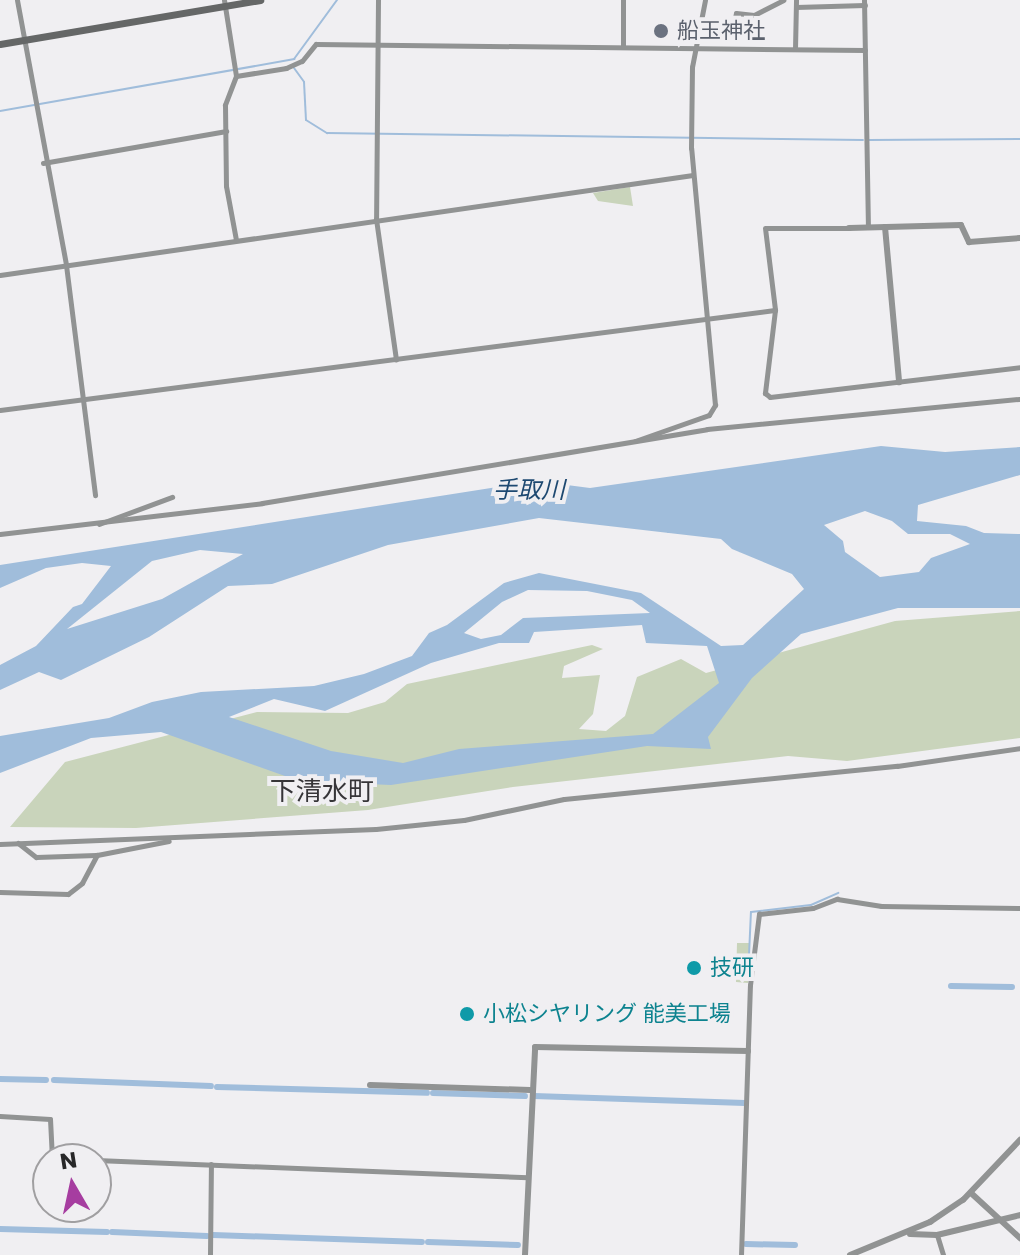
<!DOCTYPE html>
<meta charset="utf-8">
<style>
body{margin:0}
#map{position:relative;width:1020px;height:1255px;overflow:hidden;background:#f0eff2;font-family:Poppins,"Noto Sans JP",sans-serif}
div>[style]{position:absolute}
[style*='--x']{left:calc(var(--x)*1px);top:calc(var(--y)*1px);width:calc(var(--w)*1px);rotate:calc(var(--a)*1deg)}
.green>*{inset:0;background:#c9d4bb}
.water>*{inset:0;background:#a0bddb}
.stream>*{height:2px;margin:-1px;padding:0 1px;transform-origin:1px;border-radius:1px;background:#a0bddb}
.canal>*{height:6px;margin:-3px;padding:0 3px;transform-origin:3px;border-radius:3px;background:#a0bddb}
.minor>*{height:5px;margin:-2.5px;padding:0 2.5px;transform-origin:2.5px;border-radius:2.5px;background:#919393}
.tertiary>*{height:6px;margin:-3px;padding:0 3px;transform-origin:3px;border-radius:3px;background:#919393}
.secondary>*{height:7px;margin:-3.5px;padding:0 3.5px;transform-origin:3.5px;border-radius:3.5px;background:#656767}
.dots>*{width:22px;height:22px;translate:-50% -50%;box-sizing:border-box;border:4px solid #f0eff2;border-radius:50%}
span{translate:-50% -50%;white-space:nowrap;text-align:center;line-height:1.15;-webkit-text-stroke:8px #f0eff2;paint-order:stroke}
.worship-label{font-size:22px;color:#5b616d}
.left{translate:0 -50%;text-align:left}
.culture-label{font-size:22px;color:#0d838f}
.water-label{font-size:24px;color:#1e4971;font-style:italic}
.quarter-label{font-size:26px;color:#363538}
.north{position:absolute;left:32px;top:1143px;width:80px;height:80px;box-sizing:border-box;background:#f0eff2;border:2px solid #a09fa1;border-radius:50%;rotate:351deg;font-size:22px;font-weight:700;line-height:32px;text-align:center;color:#272728}
.north::after{content:'';display:block;margin:auto;width:28px;height:36px;background:#a63da0;clip-path:polygon(50% 0,100% 100%,50% 72%,0 100%)}
</style>
<div id="map">
<div class="green">
<div style="clip-path:polygon(630px 187px,633px 206px,598px 201px,593px 193px)"></div>
<div style="clip-path:polygon(1020px 611px,1020px 738px,847px 761px,788px 756px,513px 787px,368px 810px,136px 828px,10px 827px,65px 762px,257px 712px,348px 713px,385px 702px,407px 684px,592px 645px,603px 649px,564px 666px,562px 678px,600px 675px,593px 714px,579px 729px,606px 731px,625px 716px,637px 677px,681px 659px,706px 673px,895px 621px)"></div>
<div style="clip-path:polygon(737px 943px,750px 943px,748px 983px,736px 982px)"></div>
</div>
<div class="water">
<div style="clip-path:polygon(evenodd,881px 446px,945px 452px,1020px 447px,1020px 475px,918px 505px,917px 521px,966px 526px,984px 533px,1020px 534px,1020px 608px,898px 608px,801px 634px,752px 678px,708px 737px,711px 749px,647px 746px,391px 785px,299px 781px,161px 732px,91px 738px,0 773px,0 736px,109px 718px,152px 702px,201px 692px,314px 686px,364px 674px,412px 656px,429px 633px,447px 625px,504px 583px,539px 573px,641px 593px,721px 646px,743px 645px,804px 589px,792px 574px,732px 549px,721px 539px,539px 518px,388px 545px,272px 584px,228px 586px,149px 637px,61px 680px,39px 672px,0 690px,0 665px,36px 646px,73px 607px,82px 604px,111px 566px,82px 563px,46px 568px,0 588px,0 565px,536px 481px,590px 488px,881px 446px,865px 511px,892px 521px,908px 534px,950px 534px,970px 544px,931px 558px,919px 572px,880px 577px,845px 552px,843px 541px,824px 525px,865px 511px,881px 446px,200px 550px,243px 554px,162px 599px,67px 629px,152px 561px,200px 550px,881px 446px,528px 590px,587px 591px,632px 600px,650px 613px,523px 618px,501px 635px,481px 639px,464px 633px,502px 602px,528px 590px,881px 446px,642px 625px,646px 643px,707px 646px,719px 683px,653px 734px,459px 749px,403px 763px,331px 751px,229px 717px,274px 699px,325px 711px,431px 663px,499px 643px,529px 643px,534px 632px,642px 625px)"></div>
</div>
<div class="stream">
<div style="--x:294;--y:68;--w:17;--a:54"></div>
<div style="--x:304;--y:82;--w:38;--a:87"></div>
<div style="--x:306;--y:120;--w:25;--a:32"></div>
<div style="--x:327;--y:133;--w:536;--a:0.75"></div>
<div style="--x:0;--y:111;--w:299;--a:-10"></div>
<div style="--x:294;--y:59;--w:73;--a:-53.9"></div>
<div style="--x:869;--y:140;--w:151;--a:-0.4"></div>
<div style="--x:748;--y:977;--w:65;--a:-87.4"></div>
<div style="--x:751;--y:912;--w:60;--a:-6.7"></div>
<div style="--x:811;--y:905;--w:30;--a:-24"></div>
</div>
<div class="canal">
<div style="--x:951;--y:986;--w:61;--a:0.9"></div>
<div style="--x:0;--y:1079;--w:46;--a:1.2"></div>
<div style="--x:54;--y:1080;--w:157;--a:2.2"></div>
<div style="--x:217;--y:1087;--w:210;--a:1.6"></div>
<div style="--x:433;--y:1093;--w:92;--a:1.9"></div>
<div style="--x:534;--y:1096;--w:211;--a:1.9"></div>
<div style="--x:0;--y:1229;--w:107;--a:1.6"></div>
<div style="--x:112;--y:1232;--w:95;--a:2.4"></div>
<div style="--x:213;--y:1235;--w:209;--a:1.9"></div>
<div style="--x:428;--y:1242;--w:90;--a:1.9"></div>
<div style="--x:746;--y:1244;--w:49;--a:1.2"></div>
</div>
<div class="minor">
<div style="--x:17;--y:0;--w:269;--a:79.5"></div>
<div style="--x:66;--y:265;--w:232;--a:82.8"></div>
<div style="--x:224;--y:0;--w:77;--a:81"></div>
<div style="--x:236;--y:76;--w:31;--a:111"></div>
<div style="--x:225;--y:105;--w:81;--a:89.3"></div>
<div style="--x:226;--y:186;--w:55;--a:79.5"></div>
<div style="--x:378;--y:0;--w:219;--a:90.5"></div>
<div style="--x:376;--y:219;--w:142;--a:81.9"></div>
<div style="--x:864;--y:0;--w:227;--a:89"></div>
<div style="--x:796;--y:7;--w:69;--a:-1.7"></div>
<div style="--x:700;--y:23;--w:33;--a:7"></div>
<div style="--x:733;--y:27;--w:14;--a:-78"></div>
<div style="--x:736;--y:13;--w:18;--a:6"></div>
<div style="--x:754;--y:15;--w:33;--a:-27"></div>
<div style="--x:623;--y:46;--w:46;--a:-90"></div>
<div style="--x:795;--y:49;--w:49;--a:-88.8"></div>
<div style="--x:236;--y:76;--w:51;--a:-9.1"></div>
<div style="--x:286;--y:68;--w:17;--a:-24"></div>
<div style="--x:302;--y:61;--w:22;--a:-51"></div>
<div style="--x:316;--y:44;--w:549;--a:0.63"></div>
<div style="--x:43;--y:163;--w:186;--a:-9.9"></div>
<div style="--x:765;--y:228;--w:83;--a:83"></div>
<div style="--x:775;--y:310;--w:84;--a:96.9"></div>
<div style="--x:765;--y:393;--w:6;--a:39"></div>
<div style="--x:770;--y:397;--w:252;--a:-6.8"></div>
<div style="--x:766;--y:228;--w:83;--a:0"></div>
<div style="--x:0;--y:275;--w:700;--a:-8.21"></div>
<div style="--x:0;--y:410;--w:781;--a:-7.35"></div>
<div style="--x:635;--y:441;--w:78;--a:-19.4"></div>
<div style="--x:709;--y:415;--w:12;--a:-59"></div>
<div style="--x:715;--y:405;--w:258;--a:-95.3"></div>
<div style="--x:691;--y:148;--w:81;--a:-89.3"></div>
<div style="--x:692;--y:67;--w:68;--a:-79"></div>
<div style="--x:99;--y:524;--w:78;--a:-20.3"></div>
<div style="--x:0;--y:534;--w:264;--a:-6.7"></div>
<div style="--x:262;--y:503;--w:451;--a:-9.4"></div>
<div style="--x:707;--y:429;--w:314;--a:-5.5"></div>
<div style="--x:18;--y:843;--w:23;--a:38"></div>
<div style="--x:36;--y:857;--w:60;--a:-1.9"></div>
<div style="--x:0;--y:844;--w:376;--a:-2.3"></div>
<div style="--x:376;--y:829;--w:88;--a:-5.8"></div>
<div style="--x:464;--y:820;--w:102;--a:-11.9"></div>
<div style="--x:564;--y:799;--w:335;--a:-5.7"></div>
<div style="--x:897;--y:766;--w:124;--a:-8.3"></div>
<div style="--x:0;--y:892;--w:68;--a:1.7"></div>
<div style="--x:68;--y:894;--w:18;--a:-38"></div>
<div style="--x:82;--y:883;--w:32;--a:-62"></div>
<div style="--x:97;--y:855;--w:73;--a:-11"></div>
<div style="--x:0;--y:1116;--w:50;--a:3.4"></div>
<div style="--x:50;--y:1119;--w:40;--a:87.1"></div>
<div style="--x:96;--y:1160;--w:432;--a:2.3"></div>
<div style="--x:937;--y:1235;--w:21;--a:73"></div>
<div style="--x:210;--y:1255;--w:91;--a:-89.4"></div>
<div style="--x:741;--y:1255;--w:270;--a:-88.1"></div>
<div style="--x:750;--y:985;--w:72;--a:-82.8"></div>
<div style="--x:759;--y:914;--w:54;--a:-6.3"></div>
<div style="--x:813;--y:908;--w:26;--a:-21"></div>
<div style="--x:837;--y:899;--w:45;--a:9"></div>
<div style="--x:881;--y:906;--w:139;--a:0.8"></div>
</div>
<div class="tertiary">
<div style="--x:885;--y:227;--w:156;--a:84.8"></div>
<div style="--x:849;--y:228;--w:112;--a:-1.5"></div>
<div style="--x:961;--y:225;--w:19;--a:65"></div>
<div style="--x:969;--y:242;--w:51;--a:-4.5"></div>
<div style="--x:370;--y:1085;--w:160;--a:1.8"></div>
<div style="--x:971;--y:1193;--w:67;--a:42.6"></div>
<div style="--x:910;--y:1234;--w:27;--a:2"></div>
<div style="--x:937;--y:1235;--w:85;--a:-13.5"></div>
<div style="--x:525;--y:1255;--w:208;--a:-87.2"></div>
<div style="--x:535;--y:1047;--w:213;--a:1.1"></div>
<div style="--x:850;--y:1255;--w:87;--a:-22.4"></div>
<div style="--x:930;--y:1222;--w:40;--a:-34"></div>
<div style="--x:963;--y:1200;--w:83;--a:-46.5"></div>
</div>
<div class="secondary">
<div style="--x:0;--y:44;--w:264;--a:-9.6"></div>
</div>
<div class="dots">
<div style="left:661px;top:31px;background:#6b7280"></div>
<div style="left:694px;top:968px;background:#0f9aa8"></div>
<div style="left:467px;top:1014px;background:#0f9aa8"></div>
</div>
<div class="worship-label">
<span class="left" style="left:677px;top:31px">船玉神社</span>
</div>
<div class="culture-label">
<span class="left" style="left:710px;top:968px">技研</span>
<span class="left" style="left:483px;top:1014px">小松シヤリング 能美工場</span>
</div>
<div class="water-label">
<span style="left:529px;top:490px">手取川</span>
</div>
<div class="quarter-label">
<span style="left:322px;top:792px">下清水町</span>
</div>
<div class="north">N</div>
</div>
